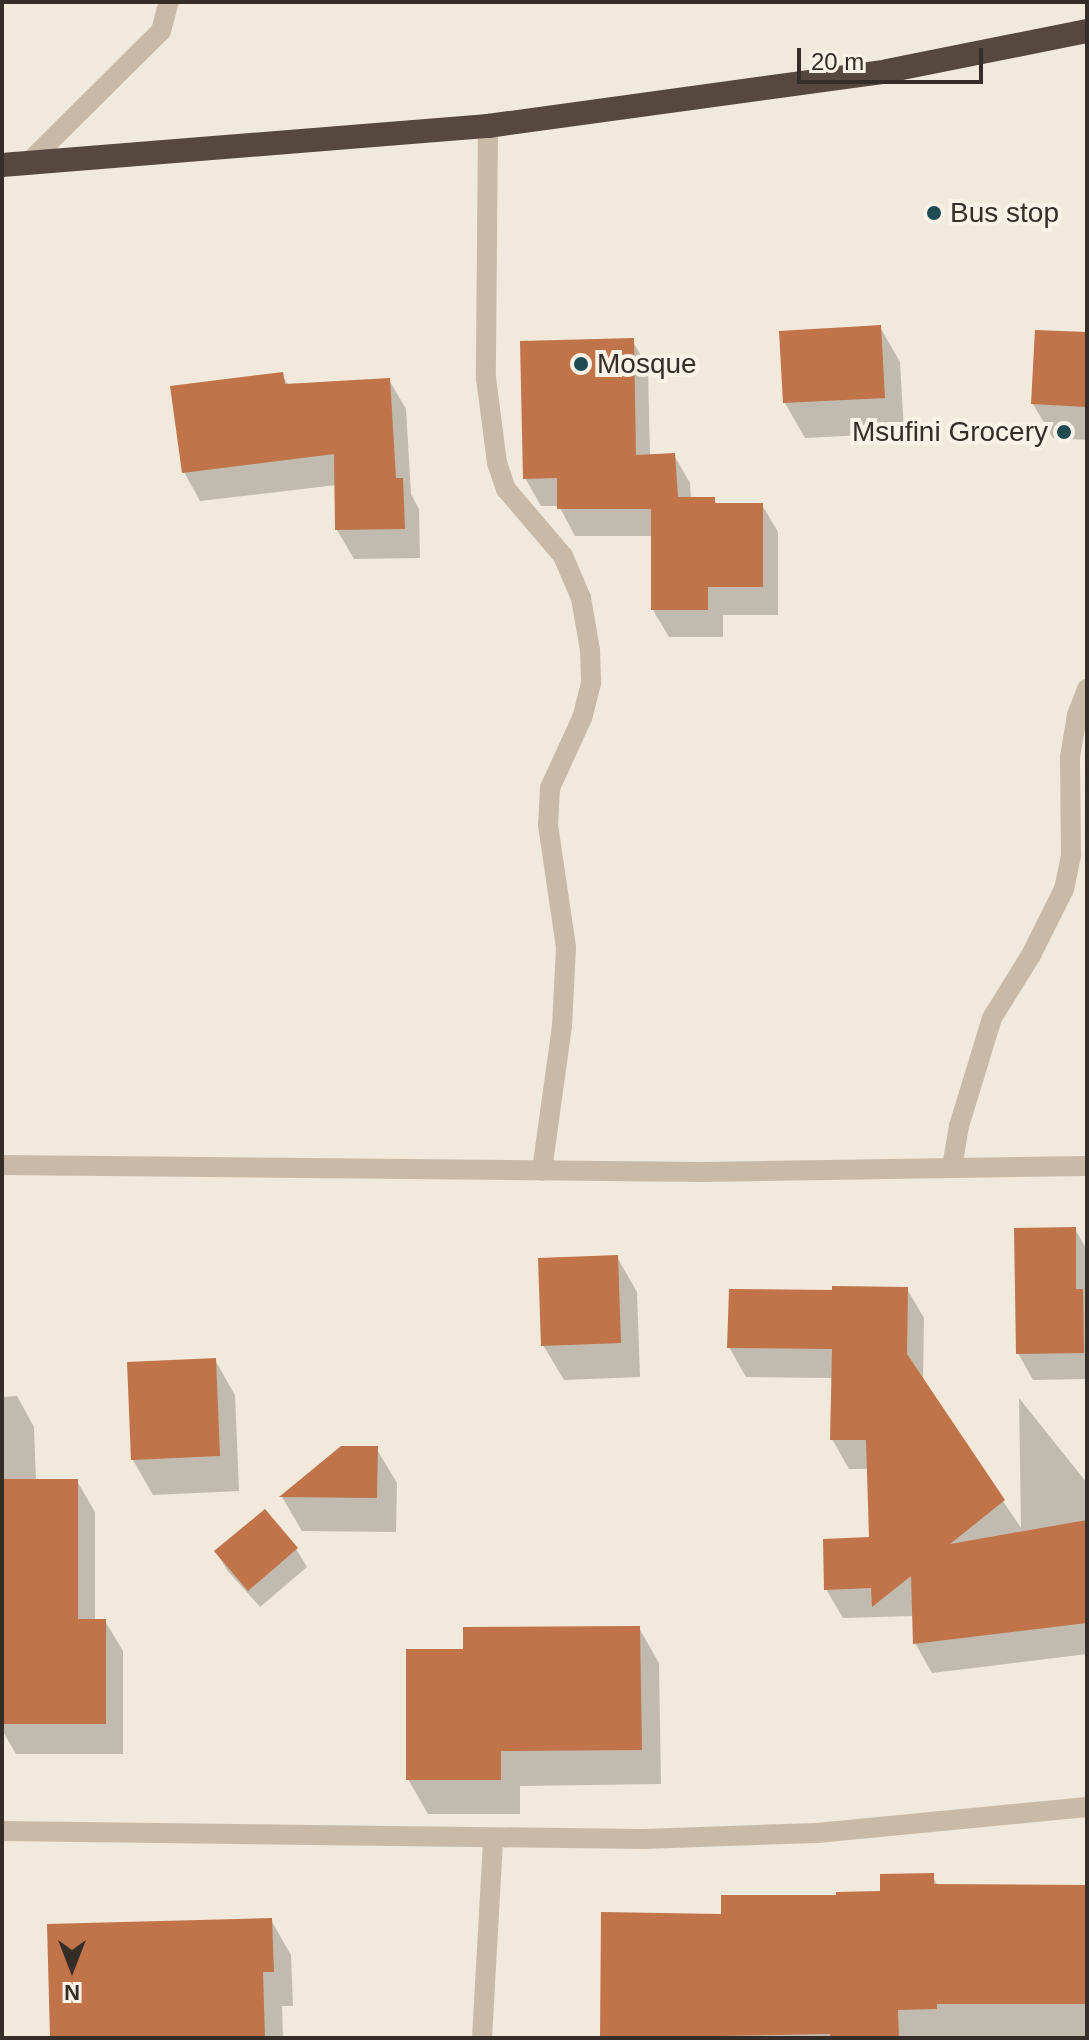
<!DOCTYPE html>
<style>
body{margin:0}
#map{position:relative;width:1089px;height:2040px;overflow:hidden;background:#f1e9db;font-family:Helvetica,sans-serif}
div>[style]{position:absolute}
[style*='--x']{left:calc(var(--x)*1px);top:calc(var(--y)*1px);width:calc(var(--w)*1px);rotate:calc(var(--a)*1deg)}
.shadow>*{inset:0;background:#0003}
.building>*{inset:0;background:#c17349}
.street>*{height:20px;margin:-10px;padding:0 10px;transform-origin:10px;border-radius:10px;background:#c8baa7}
.highway>*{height:24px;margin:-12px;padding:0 12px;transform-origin:12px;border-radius:12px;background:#56483f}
.dots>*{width:22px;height:22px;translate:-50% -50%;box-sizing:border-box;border:4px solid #f8f2e7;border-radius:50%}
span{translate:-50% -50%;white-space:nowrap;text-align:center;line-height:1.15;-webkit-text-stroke:8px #f8f2e7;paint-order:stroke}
.poi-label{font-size:28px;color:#352d28}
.left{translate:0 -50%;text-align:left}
.right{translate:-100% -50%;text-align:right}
.frame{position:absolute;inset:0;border:4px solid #352d28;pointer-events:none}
.north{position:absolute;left:32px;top:1928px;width:80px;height:80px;-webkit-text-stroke:6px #f8f2e7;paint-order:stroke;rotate:180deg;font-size:22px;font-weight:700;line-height:32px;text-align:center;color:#352d28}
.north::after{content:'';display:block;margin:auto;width:28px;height:36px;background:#352d28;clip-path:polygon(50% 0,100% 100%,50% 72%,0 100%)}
.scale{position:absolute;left:797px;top:48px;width:186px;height:36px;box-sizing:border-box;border:4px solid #352d28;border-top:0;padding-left:10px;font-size:24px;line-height:28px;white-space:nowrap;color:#352d28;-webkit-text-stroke:6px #f8f2e7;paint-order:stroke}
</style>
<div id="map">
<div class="shadow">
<div style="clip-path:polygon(880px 327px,900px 362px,904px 433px,805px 438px,785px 403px)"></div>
<div style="clip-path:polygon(1087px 334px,1087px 440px,1053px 438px,1033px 404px)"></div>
<div style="clip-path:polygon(632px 340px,648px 368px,650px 456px,674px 455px,690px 483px,691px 499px,714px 499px,717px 505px,762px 505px,778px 532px,778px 615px,723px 615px,723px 637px,669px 637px,653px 610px,653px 536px,575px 536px,559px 506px,541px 506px,525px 478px)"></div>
<div style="clip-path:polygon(282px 375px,289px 386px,389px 380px,406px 409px,411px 494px,419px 509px,420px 558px,354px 559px,337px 530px,336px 485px,200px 501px,184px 472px)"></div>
<div style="clip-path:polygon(1075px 1229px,1087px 1250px,1087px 1379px,1033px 1380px,1018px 1353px)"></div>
<div style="clip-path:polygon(617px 1257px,637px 1292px,640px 1377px,564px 1380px,543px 1345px)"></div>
<div style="clip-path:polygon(907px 1289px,924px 1318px,923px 1382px,1021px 1528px,1019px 1398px,1087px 1483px,1087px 1654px,932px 1673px,915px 1643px,914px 1616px,843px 1618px,826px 1589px,871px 1539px,869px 1469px,849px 1469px,832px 1439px,833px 1378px,746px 1377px,729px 1347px,731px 1291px)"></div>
<div style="clip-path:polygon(215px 1360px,235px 1395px,239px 1491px,153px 1495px,133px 1460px)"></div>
<div style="clip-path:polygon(17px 1396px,34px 1427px,36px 1481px,77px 1481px,95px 1512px,95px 1621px,105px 1621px,123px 1651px,123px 1754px,16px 1754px,2px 1730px,2px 1397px)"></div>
<div style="clip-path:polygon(341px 1448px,376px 1448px,397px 1483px,396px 1532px,302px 1531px,282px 1497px)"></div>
<div style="clip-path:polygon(296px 1549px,307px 1567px,260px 1607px,227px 1570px,216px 1552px)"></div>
<div style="clip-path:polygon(639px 1628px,659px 1663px,661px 1784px,520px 1786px,520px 1814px,428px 1814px,408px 1779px,465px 1651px)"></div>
<div style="clip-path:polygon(933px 1877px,938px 1886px,1087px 1887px,1087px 2038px,602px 2038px,603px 1914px,723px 1916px,882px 1893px)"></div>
<div style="clip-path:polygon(271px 1920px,291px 1955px,293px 2006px,282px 2006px,283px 2038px,52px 2038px)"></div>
</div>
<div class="building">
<div style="clip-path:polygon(881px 325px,885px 398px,783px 403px,779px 331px)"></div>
<div style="clip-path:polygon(1035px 330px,1087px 332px,1087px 407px,1031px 404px)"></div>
<div style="clip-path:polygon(634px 338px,636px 455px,675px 453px,678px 497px,715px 497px,715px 503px,763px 503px,763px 587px,708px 587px,708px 610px,651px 610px,651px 509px,557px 509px,557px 478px,523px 479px,520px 341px)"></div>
<div style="clip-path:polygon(283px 372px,285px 384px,390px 378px,396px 478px,403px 478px,405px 529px,335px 530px,334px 454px,182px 473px,170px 386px)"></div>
<div style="clip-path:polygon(1076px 1227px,1076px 1289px,1083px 1289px,1084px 1353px,1016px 1354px,1014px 1228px)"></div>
<div style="clip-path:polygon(618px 1255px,621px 1343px,541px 1346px,538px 1258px)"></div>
<div style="clip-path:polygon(832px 1286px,908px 1287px,907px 1354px,1005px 1500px,950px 1544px,1087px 1520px,1087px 1623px,913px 1644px,911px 1576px,872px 1607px,871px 1588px,824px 1590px,823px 1539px,869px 1537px,866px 1440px,830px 1440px,832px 1349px,727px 1348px,729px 1289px,832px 1290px)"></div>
<div style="clip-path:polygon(216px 1358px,220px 1456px,131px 1460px,127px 1362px)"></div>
<div style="clip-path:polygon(341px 1446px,378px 1446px,377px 1498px,279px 1497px)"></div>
<div style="clip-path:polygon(2px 1479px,78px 1479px,78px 1619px,106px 1619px,106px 1724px,2px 1724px)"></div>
<div style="clip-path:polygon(265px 1509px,298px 1548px,248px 1591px,214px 1551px)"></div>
<div style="clip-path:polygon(640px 1626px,642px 1750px,501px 1751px,501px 1780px,406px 1780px,406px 1649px,463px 1649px,463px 1627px)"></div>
<div style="clip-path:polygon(934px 1873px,934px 1884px,1085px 1885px,1085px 2004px,937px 2004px,937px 2009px,898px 2010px,899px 2038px,830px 2038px,830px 2034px,600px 2038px,601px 1912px,721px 1914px,721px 1895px,836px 1895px,836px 1892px,880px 1891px,880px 1874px)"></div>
<div style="clip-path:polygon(272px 1918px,274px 1972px,263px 1972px,265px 2038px,50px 2038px,47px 1924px)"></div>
</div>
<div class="street">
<div style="--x:488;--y:126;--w:252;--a:90.5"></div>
<div style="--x:486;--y:378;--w:86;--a:82.6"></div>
<div style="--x:497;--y:463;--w:28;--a:71"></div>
<div style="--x:506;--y:489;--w:88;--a:49.6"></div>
<div style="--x:563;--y:556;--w:46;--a:66.8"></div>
<div style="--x:581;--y:598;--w:53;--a:80.2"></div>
<div style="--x:590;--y:650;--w:33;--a:88"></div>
<div style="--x:591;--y:683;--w:36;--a:104"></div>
<div style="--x:582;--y:718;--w:77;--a:114.6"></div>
<div style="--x:550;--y:788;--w:37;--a:93"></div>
<div style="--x:548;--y:825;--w:123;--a:81.6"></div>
<div style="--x:566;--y:947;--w:79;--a:92.9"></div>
<div style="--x:562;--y:1026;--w:146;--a:97.9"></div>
<div style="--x:27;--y:164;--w:189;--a:-44.8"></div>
<div style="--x:161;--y:31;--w:30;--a:-75"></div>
<div style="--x:2;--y:1165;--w:700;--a:0.57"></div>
<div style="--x:702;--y:1172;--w:385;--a:-0.9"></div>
<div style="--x:952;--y:1167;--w:42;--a:-80.3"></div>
<div style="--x:959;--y:1126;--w:113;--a:-73"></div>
<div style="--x:992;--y:1018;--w:74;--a:-58.2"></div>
<div style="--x:1031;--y:955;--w:74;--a:-63.4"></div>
<div style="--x:1064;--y:889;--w:35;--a:-78"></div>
<div style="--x:1071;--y:855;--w:98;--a:-90.6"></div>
<div style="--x:1070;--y:757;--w:43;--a:-80.5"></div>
<div style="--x:1077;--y:715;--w:28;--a:-69"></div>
<div style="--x:2;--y:1831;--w:641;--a:0.72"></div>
<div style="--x:643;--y:1839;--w:174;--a:-2"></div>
<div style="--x:817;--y:1833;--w:271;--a:-5.5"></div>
<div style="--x:482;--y:2038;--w:199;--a:-86.8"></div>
</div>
<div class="highway">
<div style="--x:2;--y:165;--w:488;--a:-4.6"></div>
<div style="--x:488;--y:126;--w:403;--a:-7.8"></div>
<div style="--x:887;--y:71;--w:204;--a:-11.3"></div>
</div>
<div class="dots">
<div style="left:934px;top:213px;background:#1f4b55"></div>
<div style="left:581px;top:364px;background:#1f4b55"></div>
<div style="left:1064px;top:432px;background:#1f4b55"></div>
</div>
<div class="poi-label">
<span class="left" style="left:950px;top:213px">Bus stop</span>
<span class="left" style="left:597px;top:364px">Mosque</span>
<span class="right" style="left:1048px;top:432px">Msufini Grocery</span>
</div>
<div class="frame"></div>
<div class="north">N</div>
<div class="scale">20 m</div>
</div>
